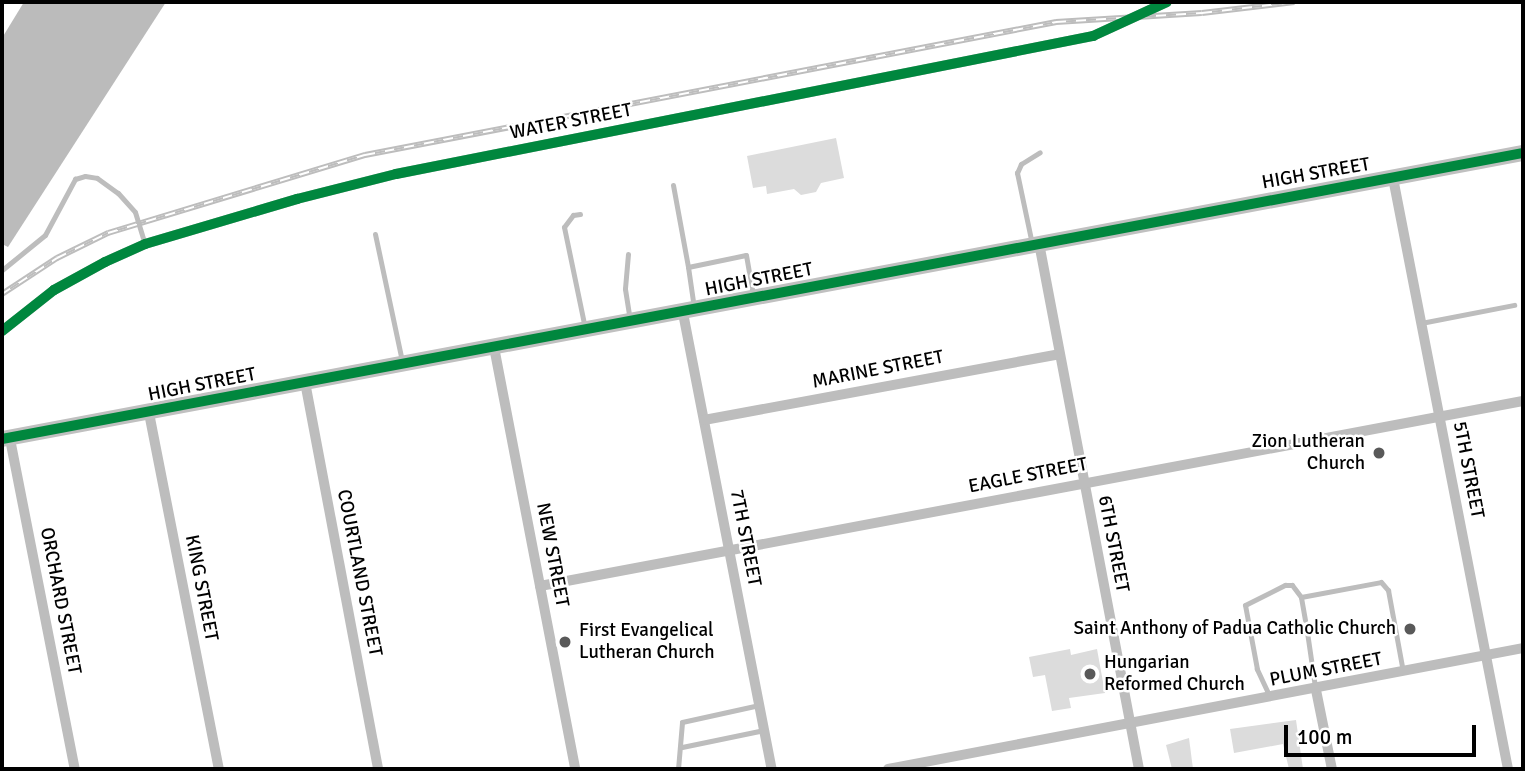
<!DOCTYPE html>
<style>
body{margin:0}
#map{position:relative;width:1525px;height:771px;overflow:hidden;background:#fff;font-family:Signika,sans-serif}
div>[style]{position:absolute}
[style*='--x']{left:calc(var(--x)*1px);top:calc(var(--y)*1px);width:calc(var(--w)*1px);rotate:calc(var(--a)*1deg)}
.water>*{inset:0;background:#bbb}
.building>*{inset:0;background:#dcdcdc}
.lane>*{height:5px;margin:-2.5px;padding:0 2.5px;transform-origin:2.5px;border-radius:2.5px;background:#bdbdbd}
.street>*{height:10px;margin:-5px;padding:0 5px;transform-origin:5px;border-radius:5px;background:#bdbdbd}
.secondary>*{height:16px;margin:-8px;padding:0 8px;transform-origin:8px;border-radius:8px;background:#c0c0c0}
.rail>*{height:6px;margin-top:-3px;transform-origin:0;background:repeating-linear-gradient(90deg,#fff 0 10px,#bdbdbd 0 20px);box-sizing:border-box;border-block:2px solid #bdbdbd}
.cycleway>*{height:10px;margin:-5px;padding:0 5px;transform-origin:5px;border-radius:5px;background:#00873e}
.dots>*{width:19px;height:19px;translate:-50% -50%;box-sizing:border-box;border:4px solid #fff;border-radius:50%}
span{translate:-50% -50%;white-space:nowrap;text-align:center;line-height:1.15;-webkit-text-stroke:5px #fff;paint-order:stroke}
.street-label{font-size:19px;color:#000}
.poi-label{font-size:19px;color:#000}
.right{translate:-100% -50%;text-align:right}
.left{translate:0 -50%;text-align:left}
.frame{position:absolute;inset:0;border:4px solid #000;pointer-events:none}
.scale{position:absolute;left:1284px;top:725px;width:192px;height:32px;box-sizing:border-box;border:4px solid #000;border-top:0;padding-left:9px;font-size:21px;line-height:24px;white-space:nowrap;color:#000;-webkit-text-stroke:5px #fff;paint-order:stroke}
</style>
<div id="map">
<div class="water">
<div style="clip-path:polygon(24px 2px,166px 2px,8px 247px,2px 244px,2px 38px)"></div>
</div>
<div class="building">
<div style="clip-path:polygon(836px 138px,844px 178px,821px 183px,816px 192px,801px 195px,794px 189px,767px 194px,766px 186px,753px 188px,747px 156px)"></div>
<div style="clip-path:polygon(1070px 649px,1071px 655px,1097px 649px,1105px 693px,1069px 698px,1071px 708px,1052px 711px,1045px 675px,1033px 677px,1029px 657px)"></div>
<div style="clip-path:polygon(1296px 720px,1303px 769px,1289px 769px,1283px 744px,1234px 753px,1230px 729px)"></div>
<div style="clip-path:polygon(1189px 738px,1193px 769px,1172px 769px,1166px 745px)"></div>
</div>
<div class="lane">
<div style="--x:673;--y:185;--w:83;--a:79.6"></div>
<div style="--x:580;--y:214;--w:7;--a:172"></div>
<div style="--x:573;--y:215;--w:15;--a:127"></div>
<div style="--x:564;--y:227;--w:103;--a:78.3"></div>
<div style="--x:375;--y:234;--w:130;--a:78"></div>
<div style="--x:1032;--y:244;--w:73;--a:-101.9"></div>
<div style="--x:1017;--y:173;--w:10;--a:-66"></div>
<div style="--x:1021;--y:164;--w:22;--a:-32"></div>
<div style="--x:628;--y:254;--w:35;--a:95"></div>
<div style="--x:625;--y:289;--w:31;--a:81"></div>
<div style="--x:2;--y:270;--w:55;--a:-39.1"></div>
<div style="--x:45;--y:235;--w:64;--a:-61.8"></div>
<div style="--x:75;--y:179;--w:10;--a:-17"></div>
<div style="--x:85;--y:176;--w:12;--a:9"></div>
<div style="--x:97;--y:178;--w:26;--a:36"></div>
<div style="--x:118;--y:193;--w:25;--a:48"></div>
<div style="--x:135;--y:212;--w:34;--a:73"></div>
<div style="--x:694;--y:308;--w:41;--a:-98.3"></div>
<div style="--x:688;--y:267;--w:59;--a:-11.7"></div>
<div style="--x:746;--y:255;--w:41;--a:80.1"></div>
<div style="--x:1421;--y:323;--w:95;--a:-11"></div>
<div style="--x:1305;--y:620;--w:23;--a:-100"></div>
<div style="--x:1301;--y:597;--w:81;--a:-10.6"></div>
<div style="--x:1381;--y:582;--w:11;--a:49"></div>
<div style="--x:1388;--y:590;--w:83;--a:79.6"></div>
<div style="--x:1307;--y:632;--w:56;--a:81.7"></div>
<div style="--x:1269;--y:695;--w:29;--a:-115"></div>
<div style="--x:1257;--y:669;--w:65;--a:-100.6"></div>
<div style="--x:1245;--y:605;--w:45;--a:-26.6"></div>
<div style="--x:1285;--y:585;--w:7;--a:0"></div>
<div style="--x:1292;--y:585;--w:15;--a:53"></div>
<div style="--x:682;--y:747;--w:84;--a:-11.7"></div>
<div style="--x:678;--y:769;--w:47;--a:-85.1"></div>
<div style="--x:682;--y:722;--w:79;--a:-12.4"></div>
</div>
<div class="street">
<div style="--x:1393;--y:178;--w:602;--a:78.99"></div>
<div style="--x:1039;--y:243;--w:535;--a:79.24"></div>
<div style="--x:683;--y:313;--w:465;--a:79"></div>
<div style="--x:2;--y:331;--w:66;--a:-38.3"></div>
<div style="--x:54;--y:290;--w:58;--a:-28.8"></div>
<div style="--x:105;--y:262;--w:44;--a:-24.2"></div>
<div style="--x:145;--y:244;--w:159;--a:-16.5"></div>
<div style="--x:297;--y:199;--w:102;--a:-14.2"></div>
<div style="--x:396;--y:174;--w:711;--a:-11.2"></div>
<div style="--x:1093;--y:36;--w:81;--a:-24.7"></div>
<div style="--x:494;--y:347;--w:430;--a:79.1"></div>
<div style="--x:305;--y:382;--w:394;--a:79.3"></div>
<div style="--x:149;--y:413;--w:363;--a:78.9"></div>
<div style="--x:704;--y:420;--w:361;--a:-10.5"></div>
<div style="--x:10;--y:439;--w:336;--a:78.9"></div>
<div style="--x:540;--y:586;--w:1000;--a:-10.66"></div>
<div style="--x:1316;--y:690;--w:81;--a:78.6"></div>
<div style="--x:888;--y:769;--w:646;--a:-10.79"></div>
</div>
<div class="secondary">
<div style="--x:2;--y:439;--w:1548;--a:-10.65"></div>
</div>
<div class="rail">
<div style="--x:2;--y:294;--w:66;--a:-33.2"></div>
<div style="--x:57;--y:258;--w:57;--a:-26.1"></div>
<div style="--x:108;--y:233;--w:269;--a:-16.9"></div>
<div style="--x:365;--y:155;--w:704;--a:-10.89"></div>
<div style="--x:1056;--y:22;--w:146;--a:-3.5"></div>
<div style="--x:1202;--y:13;--w:93;--a:-6.8"></div>
</div>
<div class="cycleway">
<div style="--x:2;--y:331;--w:66;--a:-38.3"></div>
<div style="--x:54;--y:290;--w:58;--a:-28.8"></div>
<div style="--x:105;--y:262;--w:44;--a:-24.2"></div>
<div style="--x:145;--y:244;--w:159;--a:-16.5"></div>
<div style="--x:297;--y:199;--w:102;--a:-14.2"></div>
<div style="--x:396;--y:174;--w:711;--a:-11.2"></div>
<div style="--x:1093;--y:36;--w:81;--a:-24.7"></div>
<div style="--x:2;--y:439;--w:1548;--a:-10.65"></div>
</div>
<div class="dots">
<div style="left:1379px;top:453px;background:#595959"></div>
<div style="left:1410px;top:629px;background:#595959"></div>
<div style="left:565px;top:642px;background:#595959"></div>
<div style="left:1090px;top:674px;background:#595959"></div>
</div>
<div class="street-label">
<span style="left:571px;top:122px;rotate:-11deg">WATER STREET</span>
<span style="left:1316px;top:174px;rotate:-10deg">HIGH STREET</span>
<span style="left:759px;top:280px;rotate:-11deg">HIGH STREET</span>
<span style="left:878px;top:370px;rotate:-11deg">MARINE STREET</span>
<span style="left:202px;top:385px;rotate:-11deg">HIGH STREET</span>
<span style="left:1468px;top:470px;rotate:79deg">5TH STREET</span>
<span style="left:1028px;top:476px;rotate:-11deg">EAGLE STREET</span>
<span style="left:745px;top:538px;rotate:79deg">7TH STREET</span>
<span style="left:1113px;top:544px;rotate:79deg">6TH STREET</span>
<span style="left:552px;top:555px;rotate:79deg">NEW STREET</span>
<span style="left:359px;top:573px;rotate:79deg">COURTLAND STREET</span>
<span style="left:201px;top:588px;rotate:79deg">KING STREET</span>
<span style="left:60px;top:601px;rotate:79deg">ORCHARD STREET</span>
<span style="left:1326px;top:670px;rotate:-11deg">PLUM STREET</span>
</div>
<div class="poi-label">
<span class="right" style="left:1365px;top:453px">Zion Lutheran<br>Church</span>
<span class="right" style="left:1396px;top:629px">Saint Anthony of Padua Catholic Church</span>
<span class="left" style="left:579px;top:642px">First Evangelical<br>Lutheran Church</span>
<span class="left" style="left:1104px;top:674px">Hungarian<br>Reformed Church</span>
</div>
<div class="frame"></div>
<div class="scale">100 m</div>
</div>
